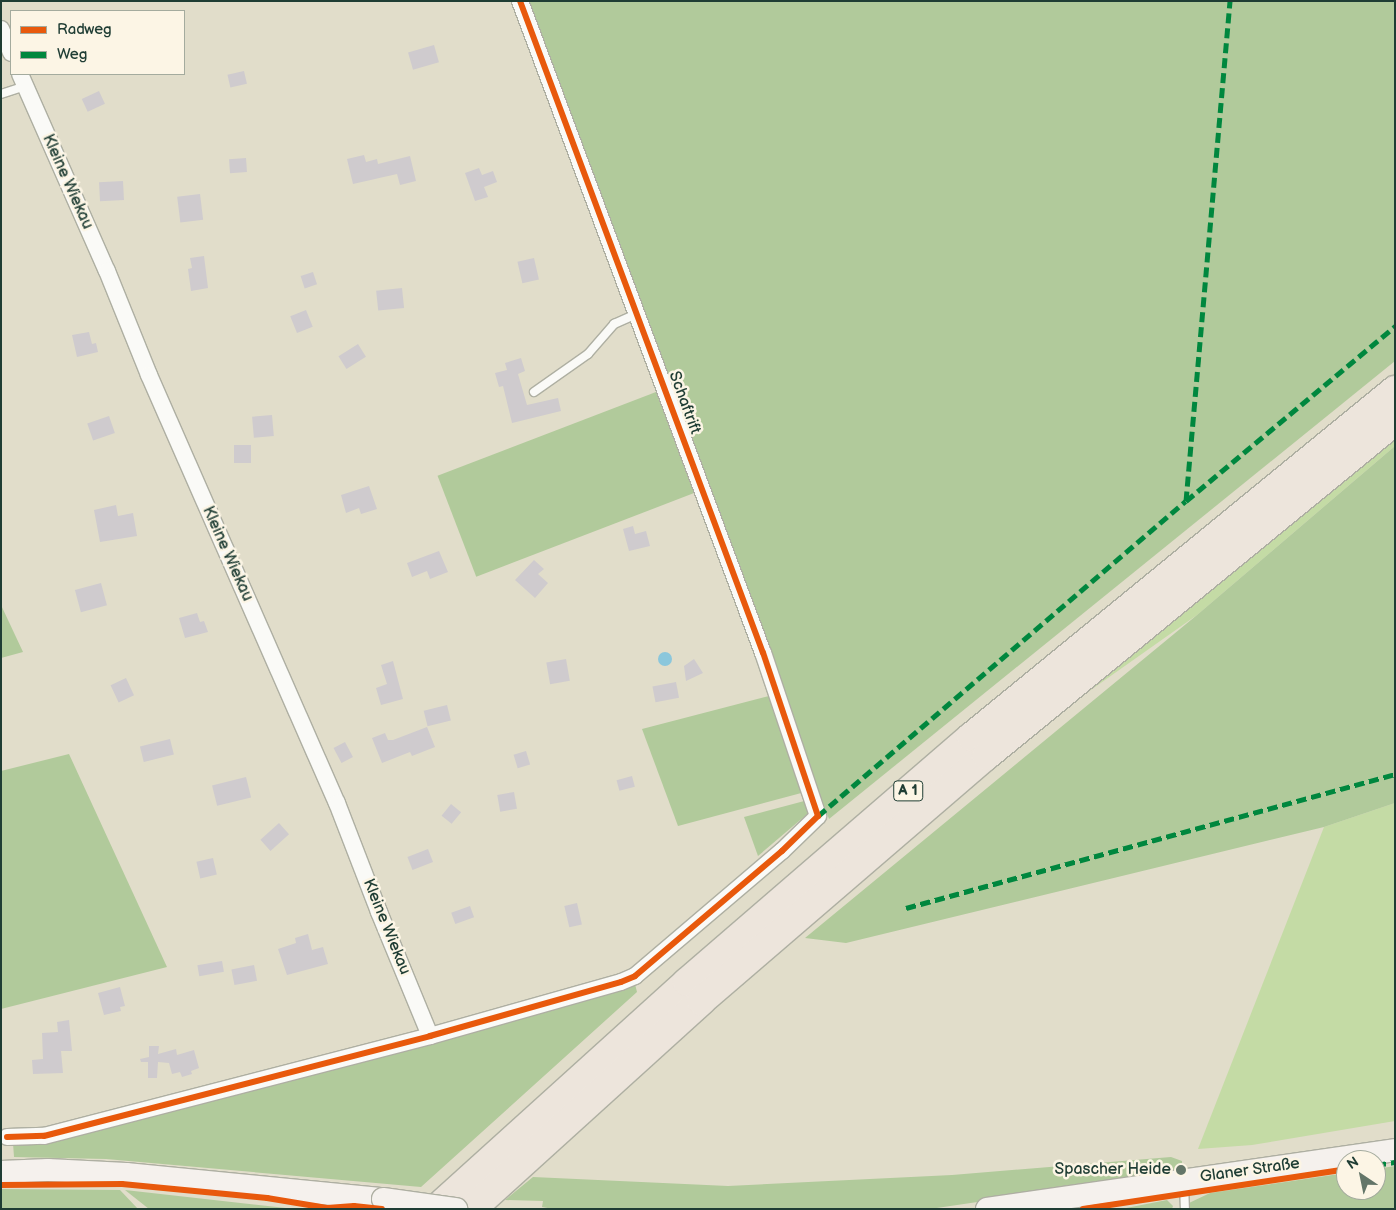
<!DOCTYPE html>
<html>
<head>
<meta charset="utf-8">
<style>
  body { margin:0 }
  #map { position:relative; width:1396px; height:1210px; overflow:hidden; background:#e1ddca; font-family:"Balsamiq Sans",sans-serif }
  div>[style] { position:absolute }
  .green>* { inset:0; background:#c4dba5 }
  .forest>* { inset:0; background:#b1ca9b; transform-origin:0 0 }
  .water>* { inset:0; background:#8bc7dc }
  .round { border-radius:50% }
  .building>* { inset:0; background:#cfcbce; transform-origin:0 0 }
  .roads { filter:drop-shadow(1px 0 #aeafa2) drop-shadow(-1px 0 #aeafa2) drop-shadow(0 1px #aeafa2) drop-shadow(0 -1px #aeafa2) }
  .lane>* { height:8px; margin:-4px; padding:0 4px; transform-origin:4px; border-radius:4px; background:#fafaf7 }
  .street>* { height:16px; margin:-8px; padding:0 8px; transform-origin:8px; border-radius:8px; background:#fafaf7 }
  .secondary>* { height:22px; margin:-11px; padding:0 11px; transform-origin:11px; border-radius:11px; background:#f5f1ed }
  .highway>* { height:28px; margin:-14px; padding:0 14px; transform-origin:14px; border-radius:14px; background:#ede5dc }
  .bridges { filter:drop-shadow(1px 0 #aeafa2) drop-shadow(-1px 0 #aeafa2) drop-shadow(0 1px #aeafa2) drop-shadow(0 -1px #aeafa2) }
  .secondary-bridge>* { height:22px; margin:-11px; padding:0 11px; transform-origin:11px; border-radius:11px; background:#f5f1ed }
  .quiet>* { height:5px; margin-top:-2.5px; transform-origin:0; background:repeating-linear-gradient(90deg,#00873e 0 10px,transparent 0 15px) }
  .cycleway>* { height:6px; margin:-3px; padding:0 3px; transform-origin:3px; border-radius:3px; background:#e8590c }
  .dots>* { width:14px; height:14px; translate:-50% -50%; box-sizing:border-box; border:2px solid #fcf5e5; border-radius:50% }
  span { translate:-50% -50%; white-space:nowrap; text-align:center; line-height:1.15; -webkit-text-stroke:5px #fcf5e5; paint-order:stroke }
  .shield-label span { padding:1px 4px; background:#fcf5e5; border:1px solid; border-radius:4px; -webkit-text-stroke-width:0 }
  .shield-label { font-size:15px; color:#1f3d34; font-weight:700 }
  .street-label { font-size:16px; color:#1f3d34 }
  .poi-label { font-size:16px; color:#1f3d34 }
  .right { translate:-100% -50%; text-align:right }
  .frame { position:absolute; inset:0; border:2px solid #1f3d34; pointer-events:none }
  .legend { position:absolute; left:10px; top:10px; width:175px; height:65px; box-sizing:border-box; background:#fcf5e5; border:1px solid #a4ab9e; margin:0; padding:6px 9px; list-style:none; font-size:15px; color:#1f3d34 }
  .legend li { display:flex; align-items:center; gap:10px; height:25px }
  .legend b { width:25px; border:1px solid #a4ab9e }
  .north { position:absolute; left:1336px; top:1150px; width:50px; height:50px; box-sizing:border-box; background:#fcf5e5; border:1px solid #a4ab9e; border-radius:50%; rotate:326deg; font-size:14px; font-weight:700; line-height:20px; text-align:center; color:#1f3d34 }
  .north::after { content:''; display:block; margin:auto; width:18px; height:22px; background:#637568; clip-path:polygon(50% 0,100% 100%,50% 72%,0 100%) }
</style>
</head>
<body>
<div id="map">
  <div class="green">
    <div style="clip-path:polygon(1395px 439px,1395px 446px,1197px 615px,1071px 704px)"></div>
    <div style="clip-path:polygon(1395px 803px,1395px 1121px,1252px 1145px,1198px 1149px,1324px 827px)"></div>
  </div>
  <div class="forest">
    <div style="clip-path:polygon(526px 1px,1395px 1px,1395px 361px,829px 819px)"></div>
    <div style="left:656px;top:392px;width:108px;height:234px;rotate:69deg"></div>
    <div style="clip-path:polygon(1395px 446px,1395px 803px,1324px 827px,846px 943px,805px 938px,1197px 615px)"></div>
    <div style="clip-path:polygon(1px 605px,23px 652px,1px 658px)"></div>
    <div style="clip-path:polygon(769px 696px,805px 792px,678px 826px,642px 729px)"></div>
    <div style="clip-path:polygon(69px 754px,167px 967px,1px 1009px,1px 771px)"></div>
    <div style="clip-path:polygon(808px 800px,812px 810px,758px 856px,744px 817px)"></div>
    <div style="clip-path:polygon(635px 984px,637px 992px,421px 1187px,106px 1159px,14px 1157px,13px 1143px)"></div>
    <div style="clip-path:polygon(1171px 1157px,1182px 1161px,1182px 1167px,1175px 1173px,930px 1209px,553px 1209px,542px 1207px,543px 1201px,505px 1200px,533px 1177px,728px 1186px,952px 1175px)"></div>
    <div style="clip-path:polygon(1395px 1166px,1395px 1209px,1189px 1209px,1189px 1203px,1210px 1193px,1346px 1173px,1346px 1190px,1376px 1190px,1376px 1169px)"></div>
    <div style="clip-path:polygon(1px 1189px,120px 1190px,138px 1209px,1px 1209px)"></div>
    <div style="clip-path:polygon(125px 1190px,295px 1209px,149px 1209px)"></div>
    <div style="clip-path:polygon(1167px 1200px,1173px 1206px,1172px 1209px,1121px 1209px)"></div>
  </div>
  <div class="water">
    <div class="round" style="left:658px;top:652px;width:14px;height:14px"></div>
  </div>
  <div class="building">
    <div style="left:434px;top:45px;width:18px;height:27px;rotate:74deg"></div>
    <div style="left:244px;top:71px;width:13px;height:17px;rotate:77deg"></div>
    <div style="left:99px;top:91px;width:14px;height:19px;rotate:65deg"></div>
    <div style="clip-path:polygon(364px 155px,366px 162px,377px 159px,378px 164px,410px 156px,416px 181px,400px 185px,397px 174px,353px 184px,347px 159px)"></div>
    <div style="left:246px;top:158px;width:14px;height:17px;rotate:86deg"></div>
    <div style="clip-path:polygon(479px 168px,482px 175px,493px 171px,497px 182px,484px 187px,488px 197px,475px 201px,465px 173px)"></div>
    <div style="left:123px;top:181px;width:19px;height:24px;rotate:87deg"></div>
    <div style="left:200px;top:194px;width:26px;height:23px;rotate:83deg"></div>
    <div style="clip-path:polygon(204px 256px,208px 288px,191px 291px,188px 269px,192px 268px,190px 258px)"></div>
    <div style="left:534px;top:258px;width:22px;height:17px;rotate:77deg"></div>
    <div style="left:313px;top:272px;width:13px;height:13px;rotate:72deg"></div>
    <div style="left:402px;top:288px;width:20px;height:26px;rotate:84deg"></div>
    <div style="left:306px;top:310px;width:18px;height:17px;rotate:68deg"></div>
    <div style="clip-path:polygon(89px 332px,92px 344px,96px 343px,98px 352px,77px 357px,72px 335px)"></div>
    <div style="left:358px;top:344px;width:15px;height:23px;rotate:58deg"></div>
    <div style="clip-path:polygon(521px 358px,525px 371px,518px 374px,527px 405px,558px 398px,561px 411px,512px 423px,503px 386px,499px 387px,495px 373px,507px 370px,505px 363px)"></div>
    <div style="left:272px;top:415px;width:21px;height:20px;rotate:85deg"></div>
    <div style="left:109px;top:416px;width:18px;height:23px;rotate:71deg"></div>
    <div style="left:234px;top:445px;width:17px;height:18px"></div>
    <div style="clip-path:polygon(369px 486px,377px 509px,361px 514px,359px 508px,346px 513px,341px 495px)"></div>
    <div style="clip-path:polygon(116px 505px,118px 516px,133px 513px,137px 536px,100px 542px,94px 510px)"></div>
    <div style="clip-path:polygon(633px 526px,635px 534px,646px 531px,650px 546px,629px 551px,623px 529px)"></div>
    <div style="clip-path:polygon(439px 551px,448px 572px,430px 579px,427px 571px,412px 577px,407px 563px)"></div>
    <div style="clip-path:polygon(534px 560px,544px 569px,538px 574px,548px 583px,535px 598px,515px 580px)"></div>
    <div style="left:101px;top:583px;width:23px;height:27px;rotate:75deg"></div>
    <div style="clip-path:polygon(197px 613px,200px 622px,204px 621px,208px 632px,185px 638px,179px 618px)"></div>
    <div style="left:566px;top:659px;width:22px;height:20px;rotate:80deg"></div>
    <div style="clip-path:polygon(694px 659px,703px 673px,686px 681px,684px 666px)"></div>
    <div style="clip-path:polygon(393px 661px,403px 699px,381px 705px,376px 688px,387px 684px,381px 665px)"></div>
    <div style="left:126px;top:678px;width:19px;height:17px;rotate:65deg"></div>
    <div style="left:676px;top:682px;width:16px;height:24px;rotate:79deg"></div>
    <div style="left:447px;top:705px;width:16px;height:24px;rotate:76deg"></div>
    <div style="clip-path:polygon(427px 727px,435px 747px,412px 756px,410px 752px,382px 763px,372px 738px,385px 733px,388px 740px,393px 740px)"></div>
    <div style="left:170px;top:739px;width:16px;height:31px;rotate:76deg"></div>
    <div style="left:345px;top:742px;width:17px;height:13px;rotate:62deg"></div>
    <div style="left:526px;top:751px;width:14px;height:13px;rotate:73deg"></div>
    <div style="left:632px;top:776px;width:11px;height:16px;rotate:75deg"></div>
    <div style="left:246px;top:777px;width:21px;height:35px;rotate:76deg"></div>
    <div style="left:514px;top:792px;width:17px;height:17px;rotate:80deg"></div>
    <div style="left:451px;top:804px;width:13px;height:15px;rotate:39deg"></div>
    <div style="left:279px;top:823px;width:15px;height:25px;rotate:48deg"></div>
    <div style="left:428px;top:849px;width:14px;height:22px;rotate:69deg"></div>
    <div style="left:213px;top:858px;width:17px;height:17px;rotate:77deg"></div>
    <div style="left:577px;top:903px;width:22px;height:13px;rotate:77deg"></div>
    <div style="left:470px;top:906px;width:12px;height:20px;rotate:70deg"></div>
    <div style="clip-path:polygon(308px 934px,312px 950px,323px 947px,328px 964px,287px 975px,278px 949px,296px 943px,295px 938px)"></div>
    <div style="left:222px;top:961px;width:11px;height:25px;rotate:80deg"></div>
    <div style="left:254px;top:965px;width:16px;height:23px;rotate:79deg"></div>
    <div style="clip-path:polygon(120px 987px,125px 1006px,120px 1007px,121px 1011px,104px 1015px,98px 993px)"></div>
    <div style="clip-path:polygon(69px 1020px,72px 1051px,61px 1051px,63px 1073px,33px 1074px,32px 1060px,43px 1059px,42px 1033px,58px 1032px,57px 1022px)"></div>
    <div style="clip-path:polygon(149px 1046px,159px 1046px,158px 1054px,176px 1049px,177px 1055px,194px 1050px,199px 1068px,191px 1071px,192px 1074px,182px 1077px,180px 1072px,172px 1074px,169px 1063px,158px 1062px,157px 1078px,148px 1078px,148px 1062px,141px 1062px,140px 1059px,149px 1057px)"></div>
  </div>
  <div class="roads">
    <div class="lane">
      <div style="left:1px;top:94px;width:25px;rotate:-18deg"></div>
      <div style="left:534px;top:392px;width:66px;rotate:-35.1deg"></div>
      <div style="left:588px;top:354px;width:40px;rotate:-49deg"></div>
      <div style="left:614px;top:324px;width:24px;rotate:-24deg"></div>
      <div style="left:1184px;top:1183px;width:26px;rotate:88deg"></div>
    </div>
    <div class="street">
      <div style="left:1px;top:29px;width:26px;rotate:67deg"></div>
      <div style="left:20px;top:74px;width:215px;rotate:66.2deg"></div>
      <div style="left:107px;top:271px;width:112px;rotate:68deg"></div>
      <div style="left:149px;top:375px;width:467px;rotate:66.3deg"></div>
      <div style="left:337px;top:803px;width:117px;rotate:68.9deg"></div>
      <div style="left:379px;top:912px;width:134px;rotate:67.6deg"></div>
      <div style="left:7px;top:1137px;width:37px;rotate:-2deg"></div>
      <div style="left:44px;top:1136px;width:399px;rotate:-14.5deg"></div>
      <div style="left:430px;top:1036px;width:198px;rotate:-15.8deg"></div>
      <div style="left:621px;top:982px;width:15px;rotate:-23deg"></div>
      <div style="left:635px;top:976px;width:193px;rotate:-40.4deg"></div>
      <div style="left:782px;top:851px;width:50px;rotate:-44.2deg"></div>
      <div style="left:818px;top:816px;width:172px;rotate:-108.6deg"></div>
      <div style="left:763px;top:653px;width:696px;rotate:-110.44deg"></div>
    </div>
    <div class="secondary">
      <div style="left:1px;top:1172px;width:47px;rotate:-2.4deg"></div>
      <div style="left:48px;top:1170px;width:78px;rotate:2.9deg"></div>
      <div style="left:126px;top:1174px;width:258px;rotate:5.6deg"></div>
      <div style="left:987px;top:1209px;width:412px;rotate:-8.2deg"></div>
    </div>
    <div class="highway">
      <div style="left:436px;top:1209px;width:338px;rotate:-42.1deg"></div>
      <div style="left:687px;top:982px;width:375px;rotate:-40.8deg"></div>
      <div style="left:971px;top:737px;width:548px;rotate:-39.3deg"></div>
      <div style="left:472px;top:1209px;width:309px;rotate:-42.2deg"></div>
      <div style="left:701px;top:1001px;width:376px;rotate:-40.7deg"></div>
      <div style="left:986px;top:756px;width:529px;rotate:-39.32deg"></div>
    </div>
  </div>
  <div class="bridges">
    <div class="secondary-bridge">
      <div style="left:383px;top:1199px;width:74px;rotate:7.8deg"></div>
    </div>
  </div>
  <div class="quiet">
    <div style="left:1186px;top:501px;width:502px;rotate:-84.97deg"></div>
    <div style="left:818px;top:816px;width:484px;rotate:-40.6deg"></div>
    <div style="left:1186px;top:501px;width:273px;rotate:-39.9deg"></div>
    <div style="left:906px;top:908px;width:507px;rotate:-15.32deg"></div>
    <div style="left:1376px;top:1165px;width:19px;rotate:-9deg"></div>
  </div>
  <div class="cycleway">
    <div style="left:7px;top:1137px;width:37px;rotate:-2deg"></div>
    <div style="left:44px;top:1136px;width:399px;rotate:-14.5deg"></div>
    <div style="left:430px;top:1036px;width:198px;rotate:-15.8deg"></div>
    <div style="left:621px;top:982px;width:15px;rotate:-23deg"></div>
    <div style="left:635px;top:976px;width:193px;rotate:-40.4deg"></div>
    <div style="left:782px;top:851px;width:50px;rotate:-44.2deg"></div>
    <div style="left:818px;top:816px;width:172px;rotate:-108.6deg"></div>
    <div style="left:763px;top:653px;width:696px;rotate:-110.44deg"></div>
    <div style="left:1px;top:1185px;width:121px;rotate:-0.5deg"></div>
    <div style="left:122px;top:1184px;width:146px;rotate:5.5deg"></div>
    <div style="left:267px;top:1198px;width:61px;rotate:9.5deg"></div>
    <div style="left:327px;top:1208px;width:27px;rotate:-4deg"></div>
    <div style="left:354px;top:1206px;width:28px;rotate:6deg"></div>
    <div style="left:1083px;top:1209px;width:266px;rotate:-8.6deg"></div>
  </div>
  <div class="dots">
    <div style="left:1181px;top:1170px;background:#637568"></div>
  </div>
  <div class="shield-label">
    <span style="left:908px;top:791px">A 1</span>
  </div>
  <div class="street-label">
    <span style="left:67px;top:182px;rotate:66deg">Kleine Wiekau</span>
    <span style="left:684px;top:403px;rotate:70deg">Schaftrift</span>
    <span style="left:227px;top:554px;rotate:66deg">Kleine Wiekau</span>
    <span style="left:386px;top:927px;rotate:68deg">Kleine Wiekau</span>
    <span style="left:1250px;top:1171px;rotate:-8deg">Glaner Straße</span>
  </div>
  <div class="poi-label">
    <span class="right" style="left:1171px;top:1170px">Spascher Heide</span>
  </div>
  <div class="frame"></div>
  <ul class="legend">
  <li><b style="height:6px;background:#e8590c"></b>Radweg</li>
  <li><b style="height:6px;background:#00873e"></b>Weg</li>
  </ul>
  <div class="north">N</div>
</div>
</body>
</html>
